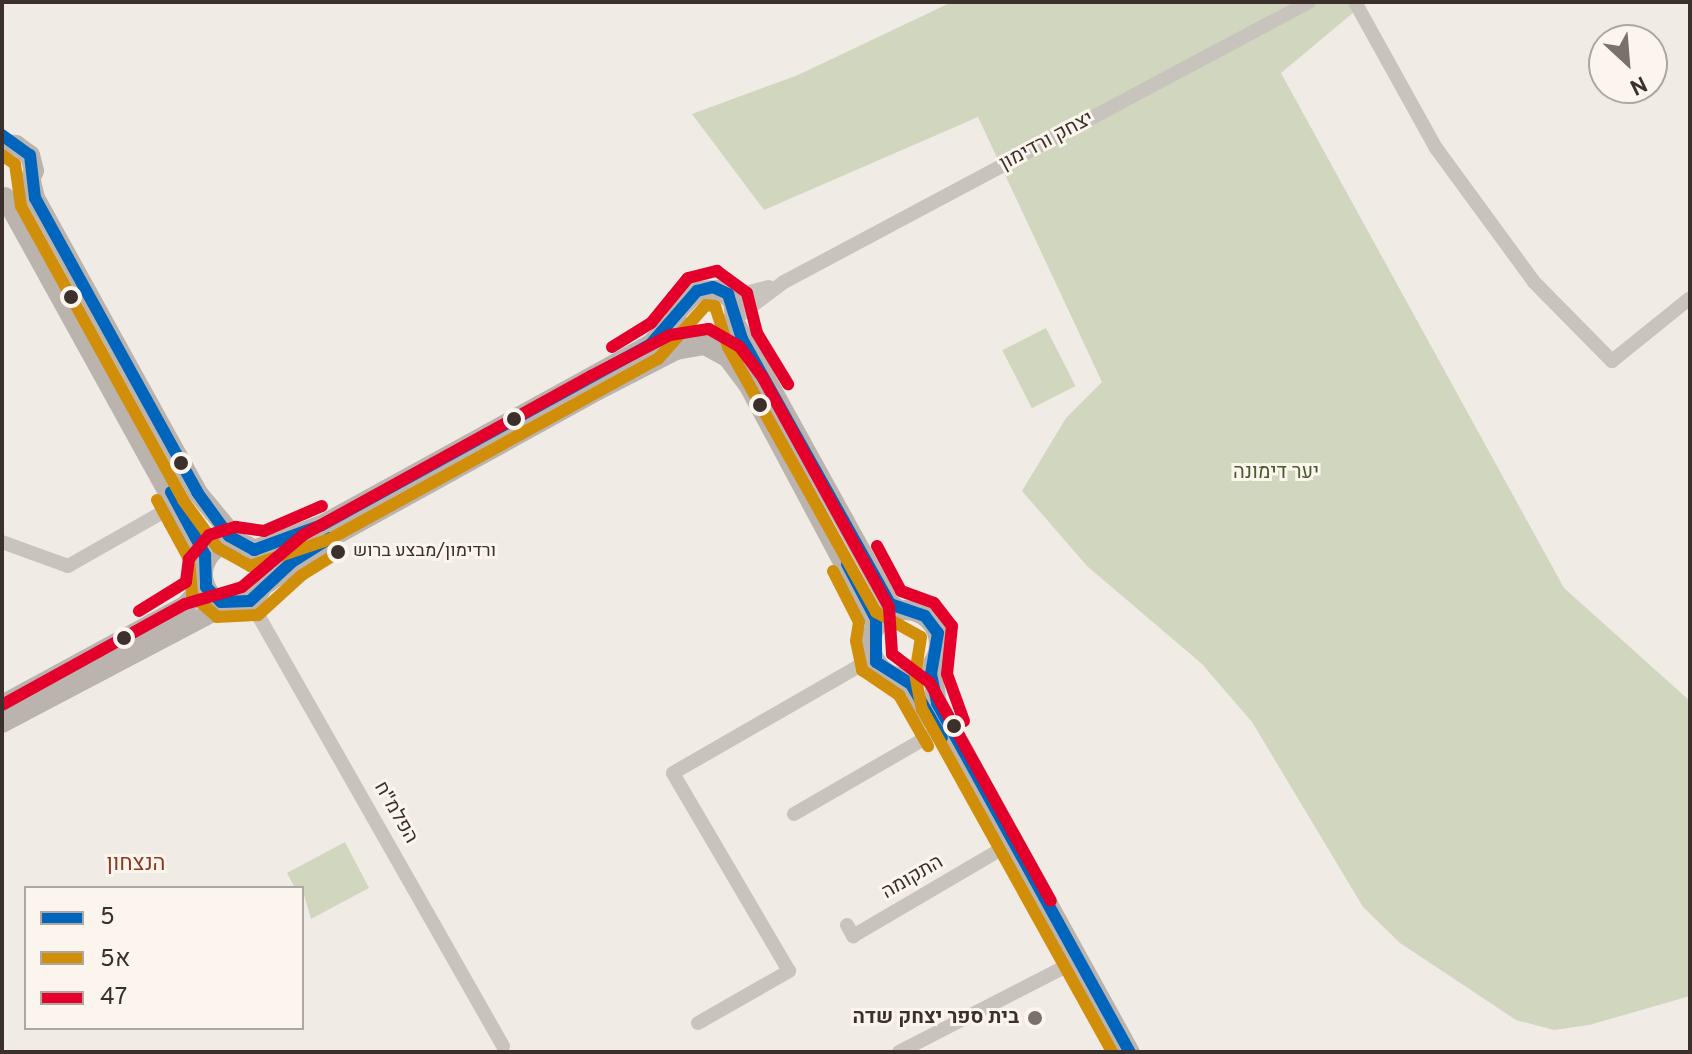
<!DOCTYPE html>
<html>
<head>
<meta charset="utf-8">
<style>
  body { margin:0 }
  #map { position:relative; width:1692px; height:1054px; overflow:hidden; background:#f0ebe5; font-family:Overpass,Heebo,sans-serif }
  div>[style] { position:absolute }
  .green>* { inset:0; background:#d1d6bf; transform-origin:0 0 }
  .street>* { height:14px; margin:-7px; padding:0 7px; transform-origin:7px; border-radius:7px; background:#c9c3be }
  .secondary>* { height:20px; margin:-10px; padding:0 10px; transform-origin:10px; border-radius:10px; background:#bab3ae }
  .secondary>.ring { margin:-10px; padding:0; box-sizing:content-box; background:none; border:20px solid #bab3ae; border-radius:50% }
  .bus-1>* { height:12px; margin:-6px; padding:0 6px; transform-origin:6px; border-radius:6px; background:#0065bd }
  .bus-2>* { height:12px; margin:-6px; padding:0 6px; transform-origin:6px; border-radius:6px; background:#d18e09 }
  .bus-3>* { height:12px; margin:-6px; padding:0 6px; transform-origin:6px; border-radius:6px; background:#e4002b }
  .dots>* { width:22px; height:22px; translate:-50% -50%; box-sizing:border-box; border:4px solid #fbf5ee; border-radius:50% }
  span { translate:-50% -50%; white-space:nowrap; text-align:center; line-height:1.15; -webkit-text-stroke:6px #fbf5ee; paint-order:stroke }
  .bus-label { font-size:18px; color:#3b302b }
  .left { translate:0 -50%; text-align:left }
  .street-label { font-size:20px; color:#3b302b }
  .park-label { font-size:20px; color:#4a5a2e }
  .poi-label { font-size:20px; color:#3b302b; font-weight:700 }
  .right { translate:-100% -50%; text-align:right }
  .neighbourhood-label { font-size:22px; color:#8c3b22 }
  .frame { position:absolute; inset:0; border:4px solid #3b302b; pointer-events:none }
  .legend { position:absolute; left:24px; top:886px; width:280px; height:144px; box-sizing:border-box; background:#fbf5ee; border:2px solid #aea6a0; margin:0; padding:10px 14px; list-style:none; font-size:24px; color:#3b302b }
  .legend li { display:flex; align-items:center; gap:16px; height:40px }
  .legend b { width:40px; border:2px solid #aea6a0 }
  .north { position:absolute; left:1588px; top:24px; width:80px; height:80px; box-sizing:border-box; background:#fbf5ee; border:2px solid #aea6a0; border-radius:50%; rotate:154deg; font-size:22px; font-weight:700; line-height:32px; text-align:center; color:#3b302b }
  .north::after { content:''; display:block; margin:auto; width:28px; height:36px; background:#7a716c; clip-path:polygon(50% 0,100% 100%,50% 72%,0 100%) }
</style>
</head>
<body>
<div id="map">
  <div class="green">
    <div style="clip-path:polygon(952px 2px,1366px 2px,1281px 73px,1564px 588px,1690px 701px,1690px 996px,1589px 1025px,1554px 1030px,1516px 1020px,1400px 943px,1363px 907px,1252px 722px,1202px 664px,1087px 566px,1022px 491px,1066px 418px,1102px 382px,978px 117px,764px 210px,692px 114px,798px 75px)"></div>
    <div style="left:1046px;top:328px;width:65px;height:49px;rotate:63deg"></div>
    <div style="clip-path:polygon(345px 842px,369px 888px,311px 919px,302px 888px,295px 888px,287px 873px)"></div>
  </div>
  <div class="street">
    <div style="left:1355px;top:2px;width:167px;rotate:61deg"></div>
    <div style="left:1436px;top:148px;width:166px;rotate:53.8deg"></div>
    <div style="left:1534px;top:282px;width:111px;rotate:45.4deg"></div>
    <div style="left:1612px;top:361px;width:100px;rotate:-38.9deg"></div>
    <div style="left:730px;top:297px;width:40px;rotate:-14.4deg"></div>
    <div style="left:735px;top:319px;width:61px;rotate:-37.1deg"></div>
    <div style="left:784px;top:282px;width:595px;rotate:-28.07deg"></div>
    <div style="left:2px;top:542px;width:70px;rotate:20deg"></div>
    <div style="left:68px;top:566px;width:125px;rotate:-29.6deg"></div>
    <div style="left:250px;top:601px;width:512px;rotate:60.38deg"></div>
    <div style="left:794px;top:814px;width:166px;rotate:-30deg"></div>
    <div style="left:847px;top:925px;width:13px;rotate:61deg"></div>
    <div style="left:853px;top:936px;width:174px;rotate:-30.4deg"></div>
    <div style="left:698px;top:1023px;width:105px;rotate:-29.7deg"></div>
    <div style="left:789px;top:971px;width:229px;rotate:-120.4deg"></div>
    <div style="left:673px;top:773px;width:233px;rotate:-29.9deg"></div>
    <div style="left:899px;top:1052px;width:190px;rotate:-27.2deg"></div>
  </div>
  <div class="secondary">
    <div style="left:2px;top:144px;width:14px;rotate:4deg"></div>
    <div style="left:16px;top:145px;width:17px;rotate:36deg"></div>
    <div style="left:30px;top:155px;width:16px;rotate:76deg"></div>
    <div style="left:34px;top:171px;width:21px;rotate:118deg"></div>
    <div style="left:31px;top:181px;width:17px;rotate:77deg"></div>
    <div style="left:35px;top:198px;width:336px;rotate:61.1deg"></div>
    <div style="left:197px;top:492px;width:66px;rotate:50.5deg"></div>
    <div style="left:5px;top:197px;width:416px;rotate:61.1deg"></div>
    <div style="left:734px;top:321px;width:323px;rotate:61.1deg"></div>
    <div style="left:890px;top:604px;width:13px;rotate:32deg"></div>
    <div style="left:705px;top:345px;width:26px;rotate:29deg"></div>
    <div style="left:728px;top:358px;width:35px;rotate:53deg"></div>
    <div style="left:749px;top:386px;width:272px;rotate:61.9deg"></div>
    <div class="ring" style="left:203px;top:543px;width:42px;height:42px"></div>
    <div style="left:254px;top:550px;width:72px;rotate:-20.2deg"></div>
    <div style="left:322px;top:525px;width:374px;rotate:-28.8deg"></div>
    <div style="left:650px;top:345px;width:34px;rotate:-45deg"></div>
    <div style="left:263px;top:586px;width:85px;rotate:-35.4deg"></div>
    <div style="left:332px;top:537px;width:304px;rotate:-28.9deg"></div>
    <div style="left:598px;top:390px;width:88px;rotate:-27.1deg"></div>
    <div style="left:676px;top:350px;width:29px;rotate:-10deg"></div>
    <div style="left:705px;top:345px;width:18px;rotate:-29deg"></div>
    <div style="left:721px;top:336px;width:24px;rotate:-54deg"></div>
    <div style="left:735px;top:317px;width:16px;rotate:-97deg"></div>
    <div style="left:733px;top:301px;width:16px;rotate:-137deg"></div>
    <div style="left:721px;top:290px;width:24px;rotate:178deg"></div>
    <div style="left:697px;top:291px;width:30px;rotate:134deg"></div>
    <div style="left:676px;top:313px;width:22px;rotate:85deg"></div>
    <div style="left:678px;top:335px;width:22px;rotate:30deg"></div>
    <div class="ring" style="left:871px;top:610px;width:48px;height:48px"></div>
    <div style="left:932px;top:665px;width:38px;rotate:83deg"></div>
    <div style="left:937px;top:703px;width:399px;rotate:61.1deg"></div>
    <div style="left:903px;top:678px;width:55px;rotate:55.4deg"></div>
    <div style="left:2px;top:705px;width:209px;rotate:-28.5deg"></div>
    <div style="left:186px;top:605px;width:28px;rotate:-48deg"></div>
    <div style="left:2px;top:723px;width:255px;rotate:-27.8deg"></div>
  </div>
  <div class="bus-1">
    <div style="left:2px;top:135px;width:34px;rotate:36deg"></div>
    <div style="left:30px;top:155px;width:43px;rotate:83.4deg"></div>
    <div style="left:35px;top:198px;width:336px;rotate:61.1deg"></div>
    <div style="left:197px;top:492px;width:54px;rotate:54deg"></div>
    <div style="left:229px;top:536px;width:29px;rotate:29deg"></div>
    <div style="left:254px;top:550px;width:72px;rotate:-20.2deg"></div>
    <div style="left:322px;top:525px;width:374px;rotate:-28.8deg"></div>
    <div style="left:650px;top:345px;width:72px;rotate:-49deg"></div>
    <div style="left:697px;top:291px;width:16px;rotate:-14deg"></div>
    <div style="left:713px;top:287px;width:17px;rotate:25deg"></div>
    <div style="left:728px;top:294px;width:47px;rotate:72.7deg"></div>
    <div style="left:742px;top:339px;width:304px;rotate:60.8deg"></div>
    <div style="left:890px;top:604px;width:37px;rotate:19deg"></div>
    <div style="left:925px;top:616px;width:21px;rotate:53deg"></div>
    <div style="left:938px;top:633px;width:42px;rotate:99.7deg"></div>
    <div style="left:931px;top:674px;width:30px;rotate:78deg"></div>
    <div style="left:937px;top:703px;width:399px;rotate:61.1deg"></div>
    <div style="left:171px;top:492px;width:72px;rotate:61.6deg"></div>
    <div style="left:205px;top:555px;width:32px;rotate:88deg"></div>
    <div style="left:206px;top:587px;width:21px;rotate:45deg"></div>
    <div style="left:221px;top:602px;width:29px;rotate:-2deg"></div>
    <div style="left:250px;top:601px;width:57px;rotate:-42.9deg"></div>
    <div style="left:292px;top:562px;width:45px;rotate:-32.3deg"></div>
    <div style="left:847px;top:564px;width:62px;rotate:62.2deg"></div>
    <div style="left:876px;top:619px;width:43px;rotate:90deg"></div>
    <div style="left:876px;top:662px;width:41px;rotate:32.2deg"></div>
    <div style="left:911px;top:684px;width:62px;rotate:60.1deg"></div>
  </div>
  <div class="bus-2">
    <div style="left:2px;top:155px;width:16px;rotate:35deg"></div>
    <div style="left:15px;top:164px;width:42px;rotate:81.9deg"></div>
    <div style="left:21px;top:206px;width:336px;rotate:61.1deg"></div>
    <div style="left:183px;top:500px;width:59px;rotate:53.9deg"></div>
    <div style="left:218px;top:548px;width:37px;rotate:29deg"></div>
    <div style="left:250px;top:566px;width:84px;rotate:-18.6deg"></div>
    <div style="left:330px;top:539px;width:374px;rotate:-28.8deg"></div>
    <div style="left:658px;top:359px;width:72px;rotate:-48.4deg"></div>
    <div style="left:706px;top:305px;width:9px;rotate:6deg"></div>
    <div style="left:715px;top:306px;width:43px;rotate:72.4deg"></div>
    <div style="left:728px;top:347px;width:304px;rotate:60.8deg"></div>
    <div style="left:876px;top:612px;width:51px;rotate:29.1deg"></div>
    <div style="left:921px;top:637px;width:37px;rotate:99deg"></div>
    <div style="left:915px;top:674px;width:36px;rotate:79deg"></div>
    <div style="left:922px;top:709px;width:392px;rotate:61deg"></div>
    <div style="left:157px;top:500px;width:67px;rotate:61.5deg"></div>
    <div style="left:189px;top:559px;width:36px;rotate:85deg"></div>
    <div style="left:192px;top:595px;width:33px;rotate:41deg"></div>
    <div style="left:217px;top:617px;width:41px;rotate:-2.8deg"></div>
    <div style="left:258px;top:615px;width:59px;rotate:-42.3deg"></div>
    <div style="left:302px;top:575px;width:44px;rotate:-31.9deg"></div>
    <div style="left:833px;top:571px;width:57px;rotate:63deg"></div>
    <div style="left:859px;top:622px;width:19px;rotate:99deg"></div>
    <div style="left:856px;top:641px;width:30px;rotate:78deg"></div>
    <div style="left:862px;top:670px;width:45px;rotate:34deg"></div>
    <div style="left:899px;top:695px;width:59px;rotate:60.4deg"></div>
  </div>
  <div class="bus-3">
    <div style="left:612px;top:347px;width:46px;rotate:-31.6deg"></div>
    <div style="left:651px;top:323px;width:58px;rotate:-50.6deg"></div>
    <div style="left:688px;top:278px;width:30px;rotate:-14deg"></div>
    <div style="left:717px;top:271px;width:37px;rotate:36deg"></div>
    <div style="left:747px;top:293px;width:41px;rotate:76deg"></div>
    <div style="left:757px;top:333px;width:60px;rotate:58.7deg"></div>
    <div style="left:877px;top:546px;width:51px;rotate:61.9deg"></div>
    <div style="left:901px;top:591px;width:35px;rotate:20deg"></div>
    <div style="left:934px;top:603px;width:29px;rotate:52deg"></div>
    <div style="left:952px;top:626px;width:48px;rotate:95.9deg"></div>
    <div style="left:947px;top:674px;width:50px;rotate:70.1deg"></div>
    <div style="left:139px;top:611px;width:55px;rotate:-31.7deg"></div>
    <div style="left:186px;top:582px;width:23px;rotate:-83deg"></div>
    <div style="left:189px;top:559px;width:31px;rotate:-50deg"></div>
    <div style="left:209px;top:535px;width:28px;rotate:-17deg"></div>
    <div style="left:236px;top:527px;width:28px;rotate:8deg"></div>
    <div style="left:264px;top:531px;width:63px;rotate:-23.3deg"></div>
    <div style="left:2px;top:705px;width:209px;rotate:-28.9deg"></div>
    <div style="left:185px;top:604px;width:59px;rotate:-16.6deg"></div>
    <div style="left:242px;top:587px;width:80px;rotate:-40.4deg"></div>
    <div style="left:303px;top:535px;width:329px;rotate:-28.9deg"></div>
    <div style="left:591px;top:376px;width:89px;rotate:-27.4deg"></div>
    <div style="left:670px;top:335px;width:39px;rotate:-9deg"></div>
    <div style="left:709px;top:329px;width:34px;rotate:30deg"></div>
    <div style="left:739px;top:346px;width:40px;rotate:53deg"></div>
    <div style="left:763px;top:378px;width:261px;rotate:61.2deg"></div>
    <div style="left:889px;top:607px;width:47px;rotate:86.3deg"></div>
    <div style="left:892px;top:654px;width:48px;rotate:37.3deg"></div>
    <div style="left:930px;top:683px;width:249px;rotate:61deg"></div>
  </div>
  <div class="dots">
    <div style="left:71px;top:297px;background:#3b302b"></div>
    <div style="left:760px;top:405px;background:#3b302b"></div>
    <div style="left:514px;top:419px;background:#3b302b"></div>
    <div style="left:181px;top:463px;background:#3b302b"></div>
    <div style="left:338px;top:552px;background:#3b302b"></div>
    <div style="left:124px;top:638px;background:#3b302b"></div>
    <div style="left:954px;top:726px;background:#3b302b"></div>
    <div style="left:1035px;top:1018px;background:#7a716c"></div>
  </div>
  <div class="bus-label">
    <span class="left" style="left:353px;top:552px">ורדימון/מבצע ברוש</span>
  </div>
  <div class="street-label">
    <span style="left:1047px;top:142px;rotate:-28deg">יצחק ורדימון</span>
    <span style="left:395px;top:813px;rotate:60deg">הפלמ"ח</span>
    <span style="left:913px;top:878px;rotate:-30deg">התקומה</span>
  </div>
  <div class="park-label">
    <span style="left:1276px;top:473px">יער דימונה</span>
  </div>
  <div class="poi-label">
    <span class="right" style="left:1019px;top:1018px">בית ספר יצחק שדה</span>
  </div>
  <div class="neighbourhood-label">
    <span style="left:136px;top:865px">הנצחון</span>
  </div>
  <div class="frame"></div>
  <ul class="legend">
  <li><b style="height:10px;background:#0065bd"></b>5</li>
  <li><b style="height:10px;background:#d18e09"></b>5א</li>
  <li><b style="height:10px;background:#e4002b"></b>47</li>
  </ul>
  <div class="north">N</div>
</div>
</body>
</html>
